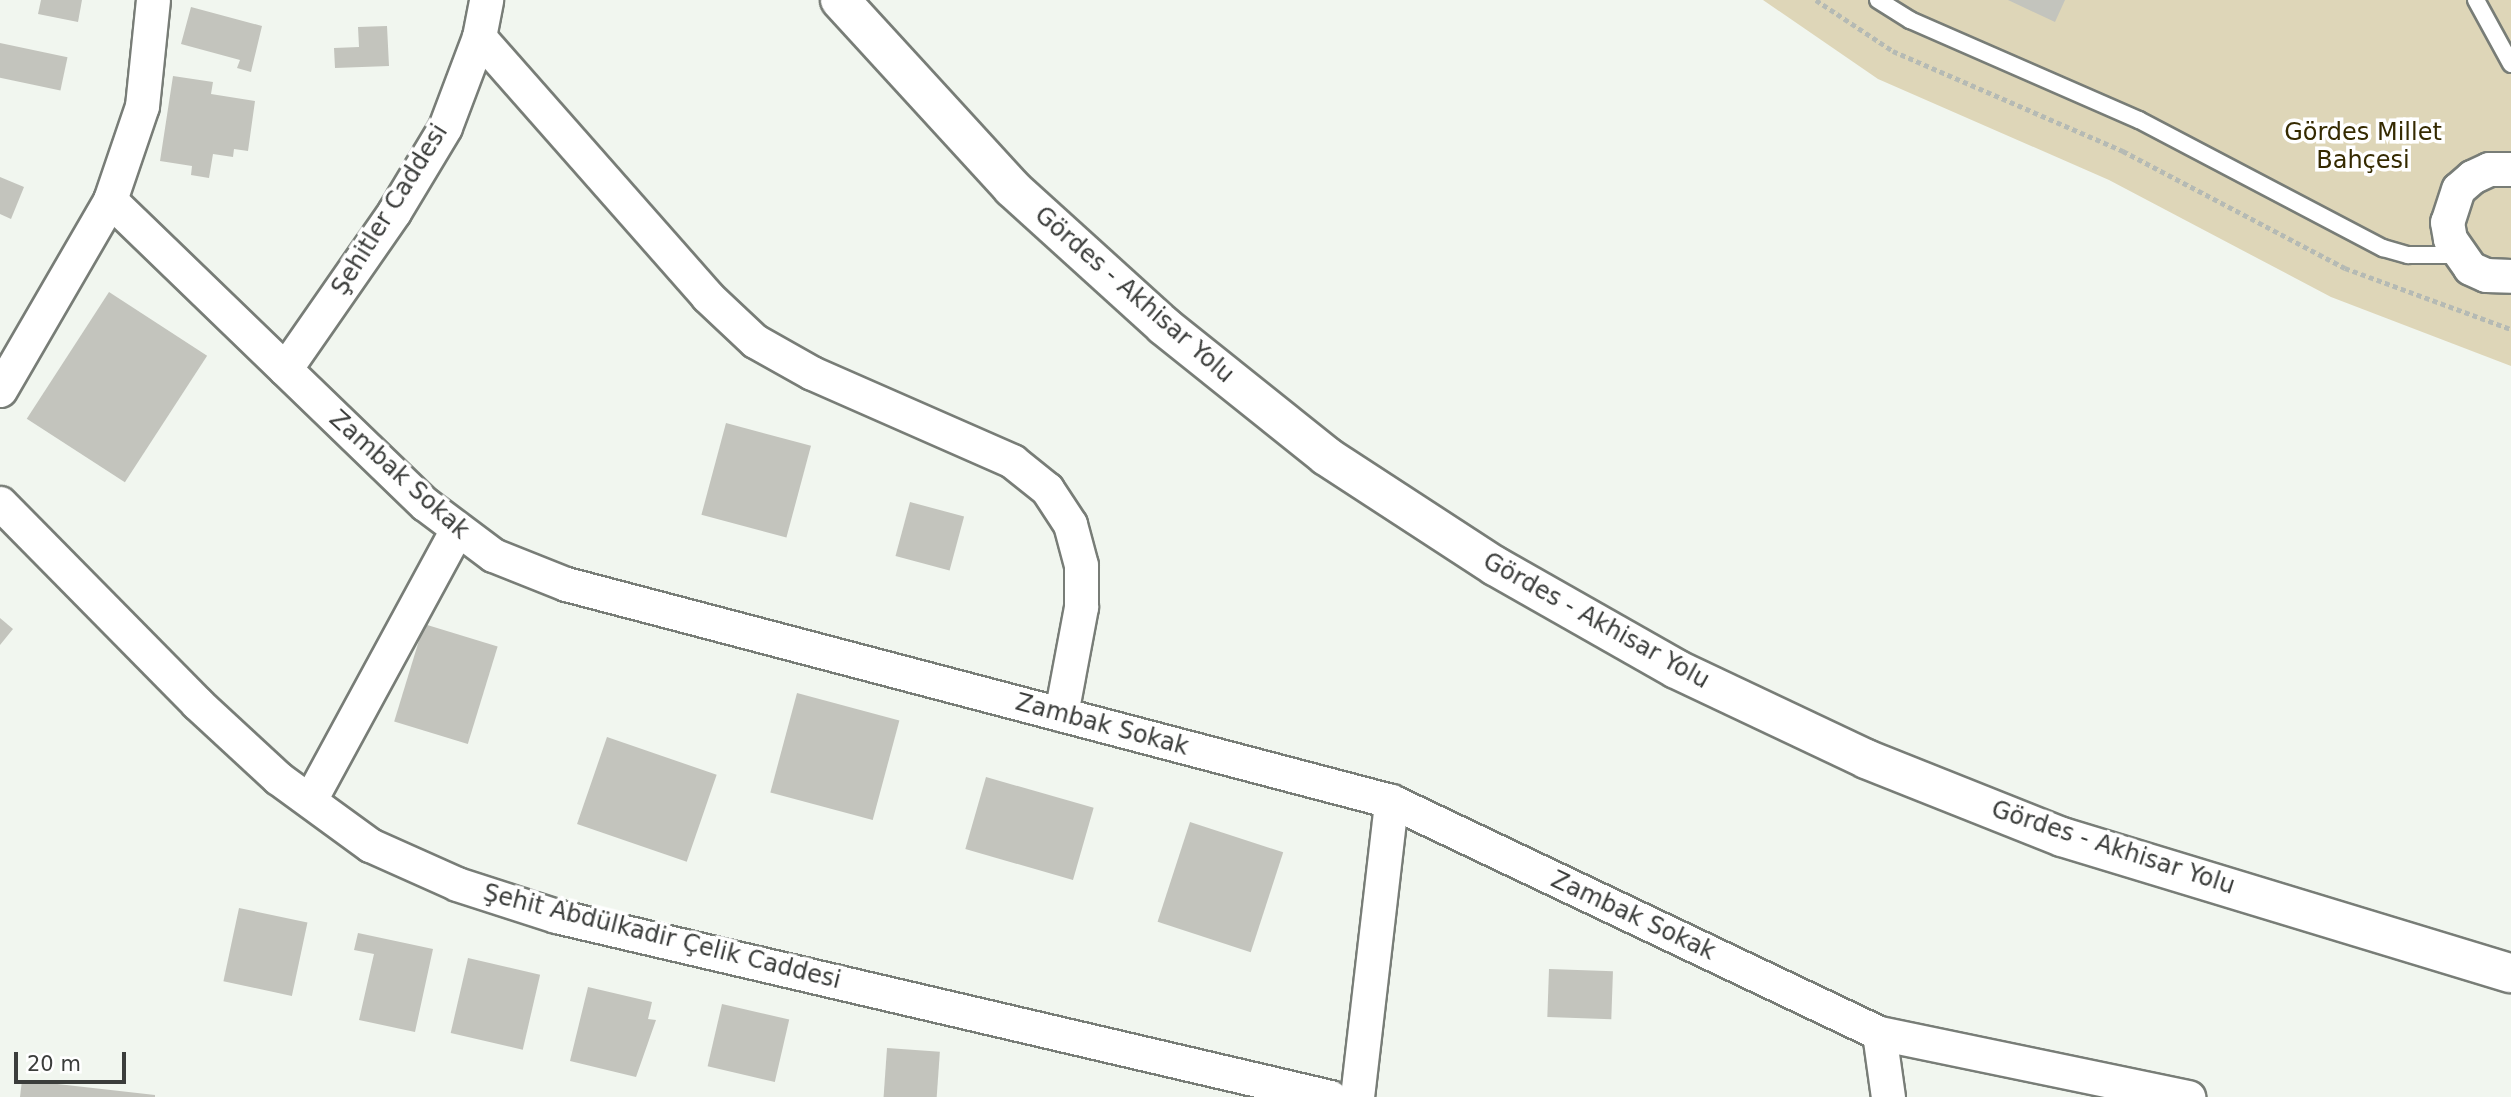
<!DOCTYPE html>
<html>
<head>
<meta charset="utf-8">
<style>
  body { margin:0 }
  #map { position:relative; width:2511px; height:1097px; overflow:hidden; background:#f1f6ef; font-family:"DejaVu Sans",sans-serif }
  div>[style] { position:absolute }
  .green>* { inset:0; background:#ded6b8 }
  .building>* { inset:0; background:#c3c4bd; transform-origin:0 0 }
  .path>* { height:4.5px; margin-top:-2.25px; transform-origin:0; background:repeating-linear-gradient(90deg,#b5bab4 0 5px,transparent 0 8.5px) }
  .roads { filter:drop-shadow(2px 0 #787d77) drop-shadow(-2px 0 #787d77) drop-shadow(0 2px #787d77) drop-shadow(0 -2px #787d77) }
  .lane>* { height:16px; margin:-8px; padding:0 8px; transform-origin:8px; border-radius:8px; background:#fff }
  .street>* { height:33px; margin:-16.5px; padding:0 16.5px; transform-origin:16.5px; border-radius:16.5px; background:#fff }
  .secondary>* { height:38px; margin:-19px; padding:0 19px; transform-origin:19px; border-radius:19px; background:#fff }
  span { translate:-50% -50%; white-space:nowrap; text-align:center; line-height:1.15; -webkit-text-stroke:7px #fff; paint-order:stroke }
  .park-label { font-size:24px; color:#352a00 }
  .street-label { font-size:24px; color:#3b3d3b }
  .scale { position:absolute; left:14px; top:1052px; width:112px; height:32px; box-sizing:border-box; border:4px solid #3b3d3b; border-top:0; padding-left:9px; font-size:21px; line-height:24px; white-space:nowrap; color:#3b3d3b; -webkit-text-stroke:5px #fff; paint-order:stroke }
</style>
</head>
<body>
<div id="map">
  <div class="green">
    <div style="clip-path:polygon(1763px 0,2511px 0,2511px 366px,2331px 297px,2109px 180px,1878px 79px)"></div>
  </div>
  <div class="building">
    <div style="clip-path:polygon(41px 0,82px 0,78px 22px,38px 14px)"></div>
    <div style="clip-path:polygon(2008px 0,2065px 0,2055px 22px)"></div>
    <div style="clip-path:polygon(191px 7px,262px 26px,251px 72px,237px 68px,240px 60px,181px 44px)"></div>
    <div style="clip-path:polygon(387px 26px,389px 66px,335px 68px,334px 48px,359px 47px,358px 27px)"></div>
    <div style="left:0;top:43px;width:69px;height:34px;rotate:12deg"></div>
    <div style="clip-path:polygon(173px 76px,213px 82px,211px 94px,255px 101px,248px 151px,234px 149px,233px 157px,213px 154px,209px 178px,191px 175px,192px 166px,160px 161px)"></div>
    <div style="clip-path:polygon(0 177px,24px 187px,11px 219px,0 214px)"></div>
    <div style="left:109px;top:292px;width:117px;height:151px;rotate:33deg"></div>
    <div style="left:726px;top:423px;width:88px;height:95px;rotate:15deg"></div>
    <div style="left:910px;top:502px;width:56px;height:56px;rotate:15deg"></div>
    <div style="clip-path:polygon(0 618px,13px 629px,0 645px)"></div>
    <div style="left:424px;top:624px;width:77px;height:102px;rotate:17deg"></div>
    <div style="left:797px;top:693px;width:106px;height:103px;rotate:15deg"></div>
    <div style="left:607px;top:737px;width:116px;height:92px;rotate:19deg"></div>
    <div style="left:986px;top:777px;width:112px;height:75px;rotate:16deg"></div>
    <div style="left:1190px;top:822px;width:98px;height:105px;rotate:18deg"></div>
    <div style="left:239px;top:908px;width:70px;height:75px;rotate:12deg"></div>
    <div style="clip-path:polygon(358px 933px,433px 949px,415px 1032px,359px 1020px,374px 954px,354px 950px)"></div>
    <div style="left:468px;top:958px;width:74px;height:77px;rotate:13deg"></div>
    <div style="left:1549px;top:969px;width:64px;height:48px;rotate:2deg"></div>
    <div style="clip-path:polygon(588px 987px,652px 1002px,648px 1019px,656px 1020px,636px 1077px,570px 1061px)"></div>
    <div style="left:722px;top:1004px;width:69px;height:64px;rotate:13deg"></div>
    <div style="left:887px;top:1048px;width:53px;height:49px;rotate:4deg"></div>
    <div style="clip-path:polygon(22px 1080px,155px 1095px,155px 1097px,20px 1097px)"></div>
  </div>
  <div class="path">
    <div style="left:1816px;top:0;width:92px;rotate:33.5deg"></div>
    <div style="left:1893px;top:51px;width:251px;rotate:23.5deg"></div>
    <div style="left:2123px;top:151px;width:251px;rotate:27.8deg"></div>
    <div style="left:2345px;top:268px;width:177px;rotate:20.2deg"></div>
  </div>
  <div class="roads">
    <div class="lane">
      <div style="left:1878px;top:0;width:38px;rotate:32deg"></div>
      <div style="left:1910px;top:20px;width:250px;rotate:23.6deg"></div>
      <div style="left:2139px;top:120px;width:276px;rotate:27.7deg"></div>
      <div style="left:2383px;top:248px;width:26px;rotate:16deg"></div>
      <div style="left:2408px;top:255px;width:50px"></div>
      <div style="left:2476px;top:0;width:73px;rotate:61.3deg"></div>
    </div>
    <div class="street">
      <div style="left:479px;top:37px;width:345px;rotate:48.6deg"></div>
      <div style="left:707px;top:296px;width:66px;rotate:43.2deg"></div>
      <div style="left:755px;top:341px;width:65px;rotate:29.3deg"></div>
      <div style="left:812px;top:373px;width:219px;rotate:23.7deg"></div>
      <div style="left:1012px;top:461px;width:45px;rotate:38.7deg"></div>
      <div style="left:1047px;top:489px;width:42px;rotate:56.7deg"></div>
      <div style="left:1070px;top:524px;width:42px;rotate:75deg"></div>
      <div style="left:1081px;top:565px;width:42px;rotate:90deg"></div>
      <div style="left:1081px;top:607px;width:109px;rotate:100.6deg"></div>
      <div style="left:2511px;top:169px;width:22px;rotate:180deg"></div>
      <div style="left:2489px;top:169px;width:19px;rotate:155deg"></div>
      <div style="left:2472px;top:177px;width:18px;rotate:139deg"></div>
      <div style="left:2458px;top:189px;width:35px;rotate:108deg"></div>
      <div style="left:2447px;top:222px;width:17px;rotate:80deg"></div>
      <div style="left:2450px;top:239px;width:35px;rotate:55deg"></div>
      <div style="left:2470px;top:268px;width:17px;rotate:24deg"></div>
      <div style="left:2486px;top:275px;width:25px;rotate:2deg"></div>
      <div style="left:110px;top:200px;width:438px;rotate:44deg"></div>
      <div style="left:425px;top:504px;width:85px;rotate:36.9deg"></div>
      <div style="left:493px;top:555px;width:79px;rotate:21.7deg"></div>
      <div style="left:566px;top:584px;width:853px;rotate:14.74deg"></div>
      <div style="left:1391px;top:801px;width:540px;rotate:25.43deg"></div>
      <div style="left:1879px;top:1033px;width:316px;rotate:11.7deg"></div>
      <div style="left:285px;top:369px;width:191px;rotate:-55.2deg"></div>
      <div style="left:394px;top:212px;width:99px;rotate:-59deg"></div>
      <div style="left:445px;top:127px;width:96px;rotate:-69.3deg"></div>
      <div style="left:479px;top:37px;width:38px;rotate:-79deg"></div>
      <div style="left:0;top:390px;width:220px;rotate:-59.9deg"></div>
      <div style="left:110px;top:200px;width:99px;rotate:-71.2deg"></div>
      <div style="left:142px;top:106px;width:107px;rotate:-84.1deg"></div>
      <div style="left:0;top:503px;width:281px;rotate:45.4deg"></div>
      <div style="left:197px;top:703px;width:110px;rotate:42.8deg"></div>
      <div style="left:278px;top:778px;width:114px;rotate:36.1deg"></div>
      <div style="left:370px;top:845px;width:95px;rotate:24.1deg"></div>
      <div style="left:457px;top:884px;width:104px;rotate:17.9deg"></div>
      <div style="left:556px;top:916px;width:795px;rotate:13.16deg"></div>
      <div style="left:310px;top:800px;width:306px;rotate:-61.5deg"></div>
      <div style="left:1879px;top:1033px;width:65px;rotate:82deg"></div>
      <div style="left:1357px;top:1097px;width:298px;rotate:-83.4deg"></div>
    </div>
    <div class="secondary">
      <div style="left:840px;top:0;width:255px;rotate:47.5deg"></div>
      <div style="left:1012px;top:188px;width:205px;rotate:42.2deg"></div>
      <div style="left:1164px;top:326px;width:208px;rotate:38.7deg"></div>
      <div style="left:1326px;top:456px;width:202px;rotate:33.1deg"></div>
      <div style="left:1495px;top:566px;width:208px;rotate:29.6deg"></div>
      <div style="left:1676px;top:669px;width:210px;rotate:25.3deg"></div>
      <div style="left:1866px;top:759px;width:211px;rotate:21.7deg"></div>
      <div style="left:2062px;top:837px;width:469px;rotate:16.9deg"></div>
    </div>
  </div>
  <div class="park-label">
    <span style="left:2363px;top:147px">Gördes Millet<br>Bahçesi</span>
  </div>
  <div class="street-label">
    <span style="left:390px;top:210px;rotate:-58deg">Şehitler Caddesi</span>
    <span style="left:1134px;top:295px;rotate:41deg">Gördes - Akhisar Yolu</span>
    <span style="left:399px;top:475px;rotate:42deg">Zambak Sokak</span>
    <span style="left:1596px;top:621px;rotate:29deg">Gördes - Akhisar Yolu</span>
    <span style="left:1102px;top:725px;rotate:15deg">Zambak Sokak</span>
    <span style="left:2113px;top:848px;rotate:18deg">Gördes - Akhisar Yolu</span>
    <span style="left:1633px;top:916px;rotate:25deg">Zambak Sokak</span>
    <span style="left:662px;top:937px;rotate:14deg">Şehit Abdülkadir Çelik Caddesi</span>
  </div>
  <div class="scale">20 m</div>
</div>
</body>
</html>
